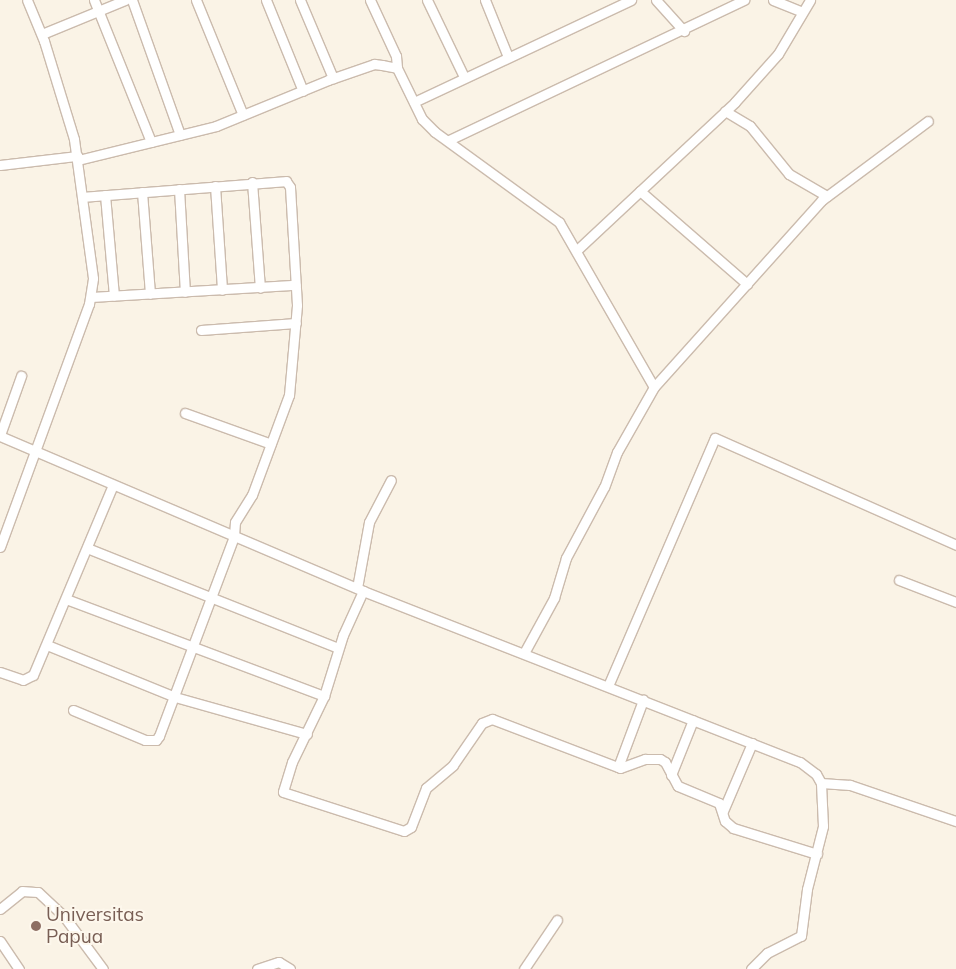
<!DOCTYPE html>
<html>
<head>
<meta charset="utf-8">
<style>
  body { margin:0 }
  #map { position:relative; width:956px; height:969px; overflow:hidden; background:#faf3e6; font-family:Mulish,sans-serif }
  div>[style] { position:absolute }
  .roads { filter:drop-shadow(1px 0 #cbbbad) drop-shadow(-1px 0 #cbbbad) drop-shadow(0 1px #cbbbad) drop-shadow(0 -1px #cbbbad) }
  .street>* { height:9px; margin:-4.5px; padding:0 4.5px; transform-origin:4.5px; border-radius:4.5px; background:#fff }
  .dots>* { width:14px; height:14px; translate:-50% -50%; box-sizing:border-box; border:2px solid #fdf7ec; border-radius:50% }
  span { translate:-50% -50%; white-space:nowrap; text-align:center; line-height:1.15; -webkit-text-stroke:4px #fdf7ec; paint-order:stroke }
  .education-label { font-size:19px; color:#785e54 }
  .left { translate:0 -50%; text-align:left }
</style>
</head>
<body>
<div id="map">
  <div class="roads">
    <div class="street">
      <div style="left:94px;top:0;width:153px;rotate:68.1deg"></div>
      <div style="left:132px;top:0;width:143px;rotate:70.4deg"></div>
      <div style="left:196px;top:0;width:124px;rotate:67.8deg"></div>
      <div style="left:266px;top:0;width:98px;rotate:67.9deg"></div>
      <div style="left:300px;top:0;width:85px;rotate:67.1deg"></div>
      <div style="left:370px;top:0;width:62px;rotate:65.1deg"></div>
      <div style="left:396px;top:56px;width:12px;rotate:85deg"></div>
      <div style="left:427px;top:0;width:85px;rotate:64.3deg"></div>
      <div style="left:485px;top:0;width:61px;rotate:68deg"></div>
      <div style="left:656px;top:0;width:42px;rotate:47.9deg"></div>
      <div style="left:773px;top:0;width:31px;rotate:22deg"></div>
      <div style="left:42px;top:34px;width:90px;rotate:-22.3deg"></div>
      <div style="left:414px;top:102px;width:240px;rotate:-25.2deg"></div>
      <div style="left:725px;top:111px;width:29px;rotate:31deg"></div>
      <div style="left:750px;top:126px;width:62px;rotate:50.9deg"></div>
      <div style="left:789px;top:174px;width:44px;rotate:30.1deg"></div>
      <div style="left:449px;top:140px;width:327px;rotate:-25.4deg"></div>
      <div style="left:78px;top:160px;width:142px;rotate:-13.8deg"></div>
      <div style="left:216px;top:126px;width:121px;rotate:-22.3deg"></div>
      <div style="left:328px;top:80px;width:49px;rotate:-19.2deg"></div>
      <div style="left:374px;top:64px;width:8px;rotate:7deg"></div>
      <div style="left:382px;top:65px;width:15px;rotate:11deg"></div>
      <div style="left:397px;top:68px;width:57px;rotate:63.9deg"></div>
      <div style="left:422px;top:119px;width:18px;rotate:45deg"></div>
      <div style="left:435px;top:132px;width:153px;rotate:36deg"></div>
      <div style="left:559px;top:222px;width:190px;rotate:60.1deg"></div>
      <div style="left:654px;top:387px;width:75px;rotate:119.6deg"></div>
      <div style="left:617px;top:452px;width:37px;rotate:110deg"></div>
      <div style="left:604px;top:487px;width:81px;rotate:118.2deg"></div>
      <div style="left:566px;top:558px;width:42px;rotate:106.7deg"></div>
      <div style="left:554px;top:598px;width:63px;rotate:118.6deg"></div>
      <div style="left:0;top:165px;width:78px;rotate:-6.7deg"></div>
      <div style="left:252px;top:182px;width:106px;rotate:85.7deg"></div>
      <div style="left:215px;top:186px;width:104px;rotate:86.1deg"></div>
      <div style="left:179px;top:189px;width:103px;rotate:86.7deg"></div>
      <div style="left:640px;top:191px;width:142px;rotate:41deg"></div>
      <div style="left:142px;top:192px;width:102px;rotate:85.5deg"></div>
      <div style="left:105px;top:195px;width:101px;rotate:84.9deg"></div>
      <div style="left:577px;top:250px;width:216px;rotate:-43.1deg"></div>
      <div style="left:735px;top:102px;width:64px;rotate:-48.1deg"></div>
      <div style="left:778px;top:54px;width:63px;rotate:-59.3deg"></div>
      <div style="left:91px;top:297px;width:205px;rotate:-3.4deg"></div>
      <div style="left:201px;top:330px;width:95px;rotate:-4.2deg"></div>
      <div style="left:654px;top:387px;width:251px;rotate:-48.1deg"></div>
      <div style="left:822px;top:200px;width:132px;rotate:-36.7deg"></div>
      <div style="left:185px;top:413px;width:91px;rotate:19.8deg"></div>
      <div style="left:0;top:435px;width:63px;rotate:-70.4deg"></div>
      <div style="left:0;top:436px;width:395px;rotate:23.1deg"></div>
      <div style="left:363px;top:591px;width:469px;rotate:21.4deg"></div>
      <div style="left:800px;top:762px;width:20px;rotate:37deg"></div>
      <div style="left:816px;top:774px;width:10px;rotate:61deg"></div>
      <div style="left:0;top:547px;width:259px;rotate:-69.9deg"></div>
      <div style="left:89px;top:304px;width:26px;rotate:-81deg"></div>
      <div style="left:93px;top:278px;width:140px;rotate:-97.8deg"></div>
      <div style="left:74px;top:139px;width:102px;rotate:-107deg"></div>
      <div style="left:44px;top:41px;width:44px;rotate:-112.5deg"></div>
      <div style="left:87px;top:548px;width:270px;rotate:21.7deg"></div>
      <div style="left:899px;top:580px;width:61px;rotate:21.1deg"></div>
      <div style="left:357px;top:588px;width:67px;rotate:-79.7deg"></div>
      <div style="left:369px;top:522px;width:47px;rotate:-62.4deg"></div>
      <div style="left:363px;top:591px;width:48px;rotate:114.4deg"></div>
      <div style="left:343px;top:635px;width:64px;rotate:107.3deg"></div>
      <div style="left:324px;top:696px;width:73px;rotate:115.9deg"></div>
      <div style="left:292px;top:762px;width:31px;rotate:107deg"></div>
      <div style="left:283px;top:792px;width:127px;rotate:17.9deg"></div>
      <div style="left:404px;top:831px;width:8px;rotate:-30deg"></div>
      <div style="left:411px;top:827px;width:42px;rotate:-69deg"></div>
      <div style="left:426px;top:788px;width:35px;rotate:-40deg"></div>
      <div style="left:453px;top:765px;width:51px;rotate:-55.4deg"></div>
      <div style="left:482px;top:723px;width:11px;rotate:-22deg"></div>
      <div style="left:492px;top:719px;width:137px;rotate:20.9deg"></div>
      <div style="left:620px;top:768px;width:27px;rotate:-20deg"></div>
      <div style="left:645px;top:759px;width:15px"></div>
      <div style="left:660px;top:759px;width:6px;rotate:31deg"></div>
      <div style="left:665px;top:762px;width:27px;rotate:62deg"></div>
      <div style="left:678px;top:786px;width:44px;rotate:22.5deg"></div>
      <div style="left:719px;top:803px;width:19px;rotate:72deg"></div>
      <div style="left:725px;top:821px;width:11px;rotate:41deg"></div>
      <div style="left:733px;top:828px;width:88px;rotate:17.2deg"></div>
      <div style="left:66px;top:599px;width:276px;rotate:20.6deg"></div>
      <div style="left:47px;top:645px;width:138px;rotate:22.1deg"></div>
      <div style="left:175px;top:697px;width:137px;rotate:15.7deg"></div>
      <div style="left:0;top:672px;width:24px;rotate:19deg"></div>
      <div style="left:23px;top:680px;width:11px;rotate:-27deg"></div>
      <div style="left:33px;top:675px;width:206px;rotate:-67.2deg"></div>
      <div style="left:608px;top:686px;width:270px;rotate:-66.7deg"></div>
      <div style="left:715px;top:438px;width:264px;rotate:23.9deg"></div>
      <div style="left:73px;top:710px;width:78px;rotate:22.6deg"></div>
      <div style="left:145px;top:740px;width:11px"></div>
      <div style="left:156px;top:740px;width:5px;rotate:-53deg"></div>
      <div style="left:159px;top:736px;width:214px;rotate:-69.4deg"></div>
      <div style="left:234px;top:536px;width:14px;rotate:-86deg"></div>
      <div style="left:235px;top:522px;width:32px;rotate:-58deg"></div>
      <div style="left:252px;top:495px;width:107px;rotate:-69.7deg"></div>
      <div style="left:289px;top:395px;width:90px;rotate:-84.9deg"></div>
      <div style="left:297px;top:305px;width:118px;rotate:-93.4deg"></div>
      <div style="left:290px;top:187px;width:7px;rotate:-124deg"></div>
      <div style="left:286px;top:181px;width:204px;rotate:175.5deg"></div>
      <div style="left:618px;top:767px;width:72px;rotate:-69.5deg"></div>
      <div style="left:671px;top:775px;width:59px;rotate:-68.2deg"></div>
      <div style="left:723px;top:811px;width:74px;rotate:-66.9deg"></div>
      <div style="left:0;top:909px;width:28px;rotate:-39deg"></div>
      <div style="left:22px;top:891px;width:16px;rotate:4deg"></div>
      <div style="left:38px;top:892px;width:34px;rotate:43deg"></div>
      <div style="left:63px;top:915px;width:67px;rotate:53.5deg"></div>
      <div style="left:0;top:941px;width:34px;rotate:56deg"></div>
      <div style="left:257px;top:969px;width:23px;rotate:-18deg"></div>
      <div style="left:279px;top:962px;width:13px;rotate:32deg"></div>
      <div style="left:524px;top:969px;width:59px;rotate:-56deg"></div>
      <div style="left:751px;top:969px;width:23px;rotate:-45deg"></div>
      <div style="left:767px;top:953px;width:38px;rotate:-27deg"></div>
      <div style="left:801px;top:936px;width:47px;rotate:-82.7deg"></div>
      <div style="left:807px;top:889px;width:65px;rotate:-75.7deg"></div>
      <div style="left:823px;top:826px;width:43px;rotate:-92.7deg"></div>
      <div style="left:821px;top:783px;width:29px;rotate:4deg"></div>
      <div style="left:850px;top:785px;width:112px;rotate:18.8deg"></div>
    </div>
  </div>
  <div class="dots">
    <div style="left:36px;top:926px;background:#8d6e63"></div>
  </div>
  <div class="education-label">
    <span class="left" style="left:46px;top:926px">Universitas<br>Papua</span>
  </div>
</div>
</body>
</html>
